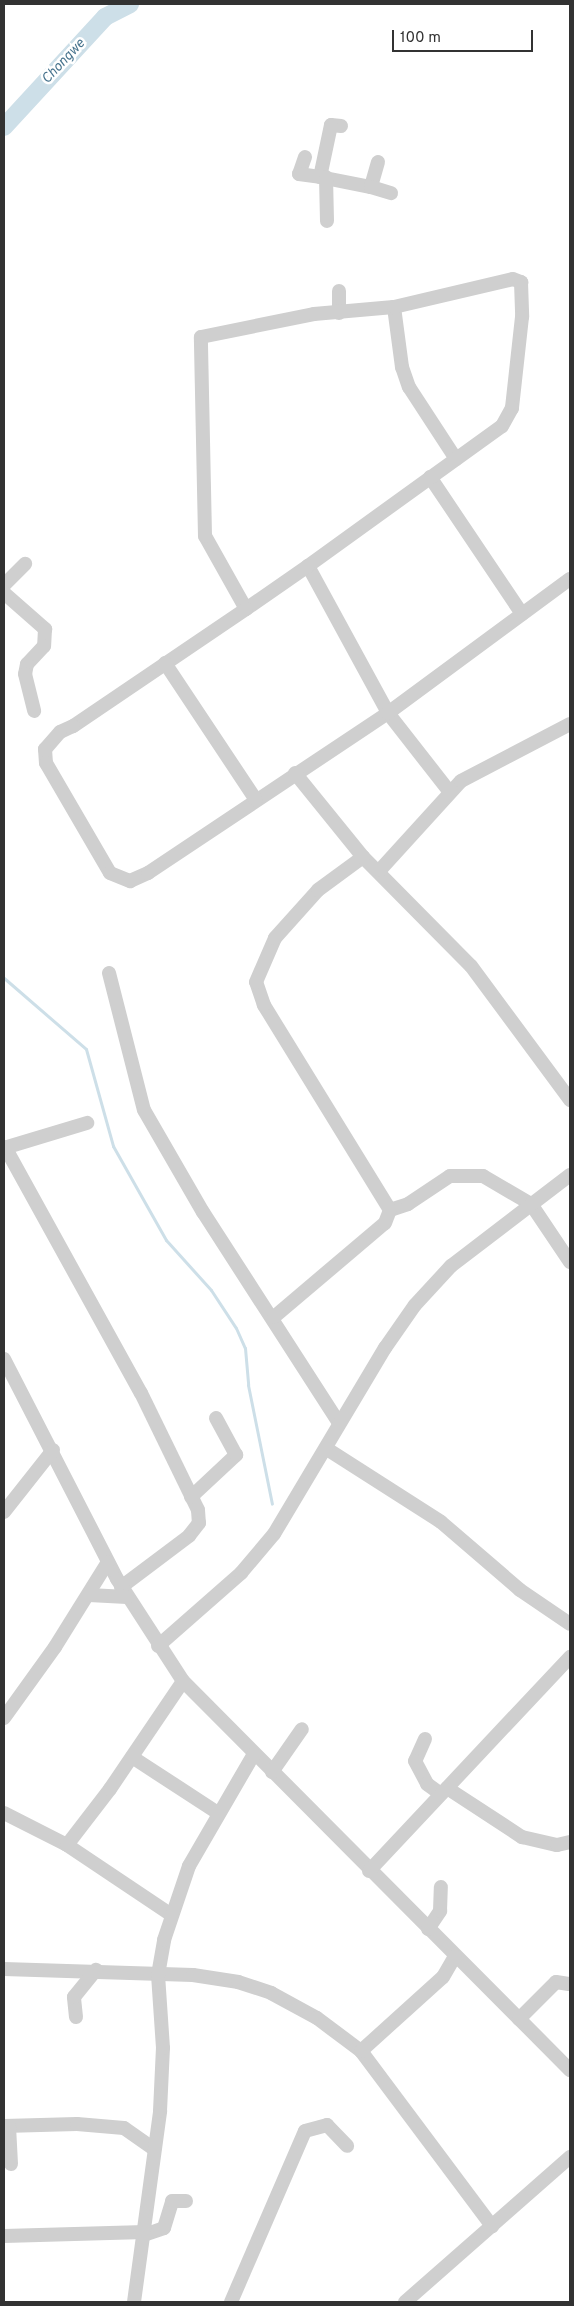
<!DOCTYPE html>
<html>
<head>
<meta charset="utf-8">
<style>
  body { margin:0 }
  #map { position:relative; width:574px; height:2306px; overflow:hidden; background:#fff; font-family:Overpass,sans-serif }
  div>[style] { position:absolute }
  .stream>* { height:3px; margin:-1.5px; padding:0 1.5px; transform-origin:1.5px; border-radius:1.5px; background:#cddfe8 }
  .river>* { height:18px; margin:-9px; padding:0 9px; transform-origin:9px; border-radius:9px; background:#cddfe8 }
  .minor>* { height:14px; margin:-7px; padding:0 7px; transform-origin:7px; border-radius:7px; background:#cfcfcf }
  span { translate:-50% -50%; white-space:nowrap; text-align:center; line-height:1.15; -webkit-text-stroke:5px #fff; paint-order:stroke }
  .water-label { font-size:14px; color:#47738d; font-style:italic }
  .frame { position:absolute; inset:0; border:5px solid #323232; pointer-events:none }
  .scale { position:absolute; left:392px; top:30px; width:141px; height:22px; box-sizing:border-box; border:2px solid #323232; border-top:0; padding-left:6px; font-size:15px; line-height:18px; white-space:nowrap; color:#323232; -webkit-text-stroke:4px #fff; paint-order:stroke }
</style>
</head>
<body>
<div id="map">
  <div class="stream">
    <div style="left:4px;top:978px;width:108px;rotate:40.9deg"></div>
    <div style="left:86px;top:1049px;width:101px;rotate:74.4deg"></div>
    <div style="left:113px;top:1146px;width:108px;rotate:60.6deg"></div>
    <div style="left:166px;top:1240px;width:67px;rotate:48deg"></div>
    <div style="left:211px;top:1290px;width:45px;rotate:56.7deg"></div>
    <div style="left:236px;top:1328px;width:22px;rotate:66deg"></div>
    <div style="left:245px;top:1348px;width:37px;rotate:85deg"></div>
    <div style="left:248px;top:1385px;width:121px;rotate:78.6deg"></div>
  </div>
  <div class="river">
    <div style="left:4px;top:127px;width:149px;rotate:-47.4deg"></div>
    <div style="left:105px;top:17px;width:28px;rotate:-27deg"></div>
  </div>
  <div class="minor">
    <div style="left:341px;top:126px;width:10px;rotate:-174deg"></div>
    <div style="left:331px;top:125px;width:53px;rotate:101.9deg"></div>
    <div style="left:320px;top:177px;width:52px;rotate:11.1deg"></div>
    <div style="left:305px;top:157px;width:18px;rotate:109deg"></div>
    <div style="left:299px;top:174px;width:21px;rotate:8deg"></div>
    <div style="left:378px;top:162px;width:26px;rotate:106deg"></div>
    <div style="left:371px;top:187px;width:21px;rotate:17deg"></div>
    <div style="left:326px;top:177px;width:44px;rotate:88.7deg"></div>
    <div style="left:394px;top:307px;width:61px;rotate:82.4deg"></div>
    <div style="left:402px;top:367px;width:21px;rotate:71deg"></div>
    <div style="left:409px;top:387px;width:86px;rotate:56.9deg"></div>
    <div style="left:339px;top:313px;width:22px;rotate:-90deg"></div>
    <div style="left:430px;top:477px;width:165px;rotate:56.1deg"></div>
    <div style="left:308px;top:566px;width:167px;rotate:61.4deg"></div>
    <div style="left:388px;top:713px;width:99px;rotate:52deg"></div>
    <div style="left:4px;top:585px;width:30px;rotate:-45deg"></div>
    <div style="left:4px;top:593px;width:55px;rotate:41.3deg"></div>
    <div style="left:45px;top:629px;width:17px;rotate:93deg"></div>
    <div style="left:44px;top:646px;width:25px;rotate:133deg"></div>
    <div style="left:27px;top:664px;width:10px;rotate:101deg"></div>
    <div style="left:25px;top:674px;width:38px;rotate:76deg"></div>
    <div style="left:246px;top:609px;width:84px;rotate:-119.3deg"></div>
    <div style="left:205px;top:536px;width:199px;rotate:-91.2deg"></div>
    <div style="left:201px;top:337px;width:115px;rotate:-11.5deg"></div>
    <div style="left:314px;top:314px;width:80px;rotate:-5deg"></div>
    <div style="left:394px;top:307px;width:122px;rotate:-13.2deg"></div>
    <div style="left:513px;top:279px;width:9px;rotate:21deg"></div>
    <div style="left:521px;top:282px;width:35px;rotate:88deg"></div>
    <div style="left:522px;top:317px;width:92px;rotate:96.3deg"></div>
    <div style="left:512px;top:408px;width:21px;rotate:119deg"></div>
    <div style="left:502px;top:426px;width:239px;rotate:144.2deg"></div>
    <div style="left:308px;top:566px;width:75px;rotate:145.3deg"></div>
    <div style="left:246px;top:609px;width:209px;rotate:145.9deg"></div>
    <div style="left:73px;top:726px;width:14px;rotate:155deg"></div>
    <div style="left:60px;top:732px;width:23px;rotate:131deg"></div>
    <div style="left:45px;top:749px;width:14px;rotate:86deg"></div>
    <div style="left:46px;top:763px;width:127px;rotate:59.8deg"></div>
    <div style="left:110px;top:873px;width:22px;rotate:22deg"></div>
    <div style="left:130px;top:881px;width:20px;rotate:-24deg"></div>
    <div style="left:148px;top:873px;width:288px;rotate:-33.7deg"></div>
    <div style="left:388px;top:713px;width:226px;rotate:-36.4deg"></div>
    <div style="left:165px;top:663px;width:164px;rotate:56.4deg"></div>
    <div style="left:363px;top:857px;width:153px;rotate:45.3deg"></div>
    <div style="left:471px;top:966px;width:167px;rotate:53.5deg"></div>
    <div style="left:380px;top:870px;width:120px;rotate:-47.7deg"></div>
    <div style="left:461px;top:781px;width:123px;rotate:-27.6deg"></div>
    <div style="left:109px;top:973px;width:141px;rotate:75.7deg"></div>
    <div style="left:144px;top:1110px;width:118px;rotate:60deg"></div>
    <div style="left:203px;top:1212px;width:251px;rotate:57.2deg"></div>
    <div style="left:5px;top:1147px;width:281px;rotate:61.1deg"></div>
    <div style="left:141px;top:1393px;width:130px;rotate:64deg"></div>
    <div style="left:198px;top:1510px;width:13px;rotate:86deg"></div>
    <div style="left:199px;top:1523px;width:16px;rotate:128deg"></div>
    <div style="left:189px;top:1536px;width:85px;rotate:143.1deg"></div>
    <div style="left:4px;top:1148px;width:87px;rotate:-16.8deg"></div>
    <div style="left:390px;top:1210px;width:19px;rotate:-18deg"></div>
    <div style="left:408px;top:1204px;width:50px;rotate:-33.7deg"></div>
    <div style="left:450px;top:1176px;width:33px"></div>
    <div style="left:483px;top:1176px;width:56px;rotate:30.3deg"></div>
    <div style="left:531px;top:1204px;width:70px;rotate:56.1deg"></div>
    <div style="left:274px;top:1317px;width:145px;rotate:-40.3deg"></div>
    <div style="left:385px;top:1223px;width:14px;rotate:-69deg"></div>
    <div style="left:390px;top:1210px;width:241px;rotate:-121.6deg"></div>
    <div style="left:264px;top:1005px;width:24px;rotate:-109deg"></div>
    <div style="left:256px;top:982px;width:48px;rotate:-66.6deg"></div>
    <div style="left:275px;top:938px;width:64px;rotate:-48.1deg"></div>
    <div style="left:318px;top:890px;width:56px;rotate:-36.3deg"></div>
    <div style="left:363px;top:857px;width:108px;rotate:-129deg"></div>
    <div style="left:4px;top:1359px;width:247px;rotate:62.8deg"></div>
    <div style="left:117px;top:1579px;width:121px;rotate:57.1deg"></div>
    <div style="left:183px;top:1681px;width:549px;rotate:45.15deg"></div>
    <div style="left:327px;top:1449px;width:135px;rotate:32.6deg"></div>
    <div style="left:441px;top:1522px;width:104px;rotate:40.7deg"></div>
    <div style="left:520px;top:1590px;width:60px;rotate:34.2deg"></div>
    <div style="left:191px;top:1497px;width:62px;rotate:-43deg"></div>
    <div style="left:236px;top:1455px;width:42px;rotate:-118.4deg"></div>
    <div style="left:4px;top:1512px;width:79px;rotate:-51.7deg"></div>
    <div style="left:89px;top:1595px;width:38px;rotate:3deg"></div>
    <div style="left:158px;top:1646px;width:111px;rotate:-41.3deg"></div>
    <div style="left:241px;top:1573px;width:51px;rotate:-49.8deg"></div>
    <div style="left:274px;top:1534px;width:217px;rotate:-59.2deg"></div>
    <div style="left:385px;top:1348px;width:52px;rotate:-55.1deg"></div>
    <div style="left:415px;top:1305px;width:53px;rotate:-47.3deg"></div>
    <div style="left:451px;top:1266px;width:150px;rotate:-37.4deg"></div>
    <div style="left:4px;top:1718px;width:87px;rotate:-54.3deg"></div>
    <div style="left:55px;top:1647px;width:100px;rotate:-58.1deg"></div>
    <div style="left:425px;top:1739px;width:24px;rotate:114deg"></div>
    <div style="left:415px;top:1761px;width:26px;rotate:62deg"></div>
    <div style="left:427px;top:1784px;width:17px;rotate:36deg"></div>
    <div style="left:132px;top:1757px;width:103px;rotate:33.1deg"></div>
    <div style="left:272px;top:1772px;width:52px;rotate:-55.1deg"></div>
    <div style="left:447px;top:1788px;width:90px;rotate:33.2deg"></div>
    <div style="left:522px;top:1837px;width:36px;rotate:13deg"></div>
    <div style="left:557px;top:1845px;width:13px;rotate:-13deg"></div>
    <div style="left:4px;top:1813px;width:71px;rotate:26.9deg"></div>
    <div style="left:67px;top:1845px;width:124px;rotate:33.8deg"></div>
    <div style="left:67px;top:1845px;width:71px;rotate:-52.5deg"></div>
    <div style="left:110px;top:1789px;width:130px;rotate:-55.9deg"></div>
    <div style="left:369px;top:1871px;width:294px;rotate:-46.8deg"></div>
    <div style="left:428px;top:1929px;width:22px;rotate:-56deg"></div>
    <div style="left:440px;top:1911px;width:24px;rotate:-88deg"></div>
    <div style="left:4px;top:1969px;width:189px;rotate:1.8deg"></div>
    <div style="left:193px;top:1975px;width:46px;rotate:8.8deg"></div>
    <div style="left:238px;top:1982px;width:35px;rotate:18deg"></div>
    <div style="left:271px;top:1993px;width:52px;rotate:28.5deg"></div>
    <div style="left:317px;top:2018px;width:55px;rotate:36.9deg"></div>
    <div style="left:361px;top:2051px;width:219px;rotate:53.2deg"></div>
    <div style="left:76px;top:2017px;width:20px;rotate:-96deg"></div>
    <div style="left:74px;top:1997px;width:35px;rotate:-51deg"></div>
    <div style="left:519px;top:2019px;width:52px;rotate:-45deg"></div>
    <div style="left:556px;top:1982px;width:13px;rotate:9deg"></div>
    <div style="left:361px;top:2051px;width:110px;rotate:-42.1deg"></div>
    <div style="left:443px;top:1977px;width:24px;rotate:-60deg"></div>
    <div style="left:4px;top:2126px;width:73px;rotate:-1.6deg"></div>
    <div style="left:77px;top:2124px;width:47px;rotate:4.9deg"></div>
    <div style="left:124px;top:2128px;width:37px;rotate:35deg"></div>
    <div style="left:9px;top:2126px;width:38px;rotate:87deg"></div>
    <div style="left:144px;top:2235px;width:21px;rotate:-19deg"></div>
    <div style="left:164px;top:2228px;width:28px;rotate:-73deg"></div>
    <div style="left:172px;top:2201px;width:14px"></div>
    <div style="left:4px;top:2236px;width:141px;rotate:-1.6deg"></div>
    <div style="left:134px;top:2302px;width:193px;rotate:-82.2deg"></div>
    <div style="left:160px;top:2111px;width:63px;rotate:-87.3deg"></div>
    <div style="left:163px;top:2048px;width:73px;rotate:-93.9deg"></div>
    <div style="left:158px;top:1975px;width:36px;rotate:-80deg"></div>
    <div style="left:164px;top:1940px;width:78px;rotate:-71.3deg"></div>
    <div style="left:189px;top:1866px;width:129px;rotate:-59.9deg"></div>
    <div style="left:231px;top:2302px;width:186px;rotate:-66.6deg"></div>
    <div style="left:305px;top:2131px;width:23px;rotate:-15deg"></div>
    <div style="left:327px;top:2125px;width:29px;rotate:46deg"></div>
    <div style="left:405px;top:2302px;width:220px;rotate:-41.3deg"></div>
  </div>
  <div class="water-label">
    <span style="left:64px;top:62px;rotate:-47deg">Chongwe</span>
  </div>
  <div class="frame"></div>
  <div class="scale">100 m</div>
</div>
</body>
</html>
